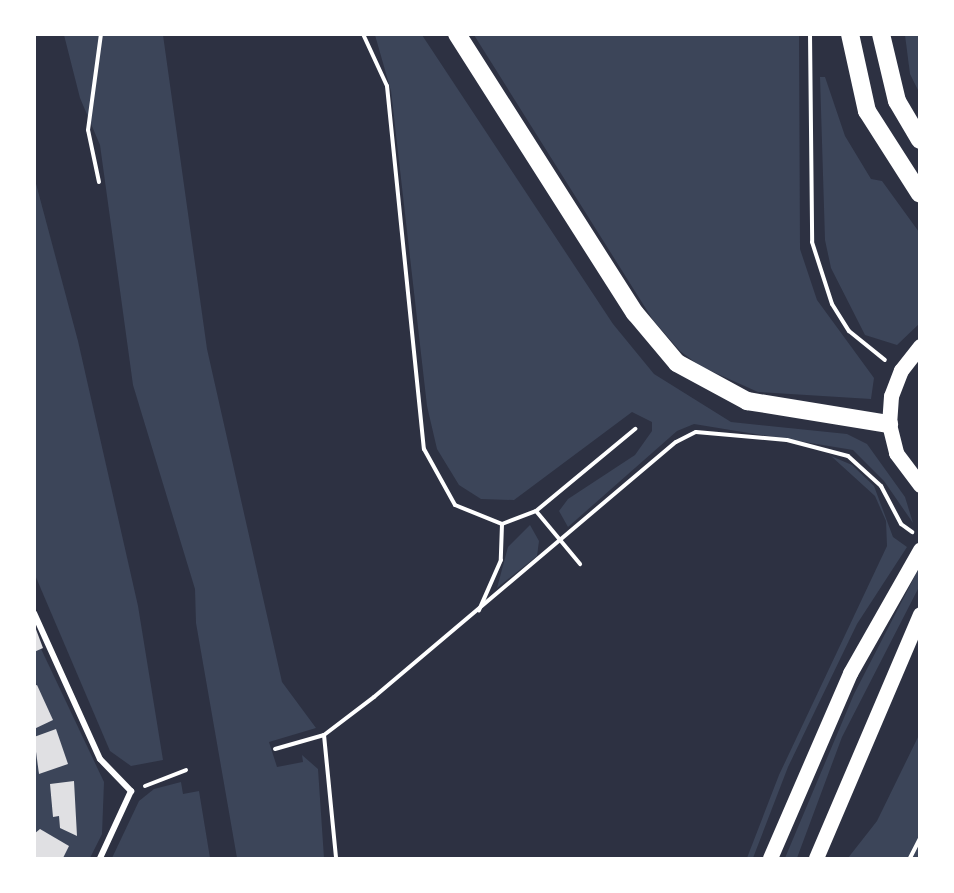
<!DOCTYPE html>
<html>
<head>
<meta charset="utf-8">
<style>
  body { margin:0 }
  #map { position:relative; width:954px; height:893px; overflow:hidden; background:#2d3142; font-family:Ubuntu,sans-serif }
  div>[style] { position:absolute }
  .green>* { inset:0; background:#3c4559 }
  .building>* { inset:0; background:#e0e0e3 }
  .path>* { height:4px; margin:-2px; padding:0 2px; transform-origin:2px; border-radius:2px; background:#fff }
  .minor>* { height:6px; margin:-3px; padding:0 3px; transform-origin:3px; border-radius:3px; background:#fff }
  .primary>* { height:15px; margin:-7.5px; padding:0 7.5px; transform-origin:7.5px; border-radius:7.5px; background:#fff }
  .motorway>* { height:18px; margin:-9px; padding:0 9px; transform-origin:9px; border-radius:9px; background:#fff }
  span { translate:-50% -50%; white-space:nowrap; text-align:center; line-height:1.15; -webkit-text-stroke:6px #fff; paint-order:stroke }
  .frame { position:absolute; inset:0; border:36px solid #fff; pointer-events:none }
</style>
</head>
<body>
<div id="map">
  <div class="green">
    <div style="clip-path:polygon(64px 35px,163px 35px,207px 349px,282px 682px,316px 728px,269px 742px,277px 767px,303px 762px,302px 755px,318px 769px,324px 858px,237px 858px,196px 623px,195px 589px,133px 385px,100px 145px,80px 98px)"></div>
    <div style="clip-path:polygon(375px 35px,422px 35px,613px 324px,654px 374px,731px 422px,847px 434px,867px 444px,905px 497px,913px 523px,884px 481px,853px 450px,694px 424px,677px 431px,568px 527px,559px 511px,568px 499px,635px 455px,652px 431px,652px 422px,632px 412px,514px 500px,481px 499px,459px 485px,437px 449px,427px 406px,391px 91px)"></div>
    <div style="clip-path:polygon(474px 35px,799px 35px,800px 249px,817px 300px,874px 378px,871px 399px,758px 392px,700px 366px,680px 351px,653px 320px)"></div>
    <div style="clip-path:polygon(905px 35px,919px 35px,919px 92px,910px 74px)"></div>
    <div style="clip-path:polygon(820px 77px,825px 77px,845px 136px,871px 179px,882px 181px,919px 232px,919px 324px,897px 345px,865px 335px,831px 268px,825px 240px)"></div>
    <div style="clip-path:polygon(35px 180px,78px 341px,138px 606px,163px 760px,131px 766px,110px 751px,35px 575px)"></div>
    <div style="clip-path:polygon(831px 456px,852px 465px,874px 486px,893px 537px,907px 547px,857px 624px,788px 767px,753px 858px,747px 858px,779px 775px,887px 546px,886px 521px,875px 496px)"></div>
    <div style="clip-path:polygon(530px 525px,539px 541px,537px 556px,497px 588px,508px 547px)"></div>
    <div style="clip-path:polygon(919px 568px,919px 587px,842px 737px,797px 858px,785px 858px,854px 694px)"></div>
    <div style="clip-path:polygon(34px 634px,104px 782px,102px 834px,90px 858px,35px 858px)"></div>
    <div style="clip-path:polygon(919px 735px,919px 858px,848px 858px,877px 821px)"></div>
    <div style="clip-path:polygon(181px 782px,183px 794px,199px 791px,210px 858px,112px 858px,139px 801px,154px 789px)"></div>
  </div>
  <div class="building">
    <div style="clip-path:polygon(34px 624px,43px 648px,34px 652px)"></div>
    <div style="clip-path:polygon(37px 685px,53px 720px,34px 729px,34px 686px)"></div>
    <div style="clip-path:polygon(56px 729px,68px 764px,39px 774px,34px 737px)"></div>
    <div style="clip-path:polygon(74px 781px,77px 836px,60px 828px,59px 816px,53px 817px,50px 784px)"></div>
    <div style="clip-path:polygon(40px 829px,69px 846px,63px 858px,34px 858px,34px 834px)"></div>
  </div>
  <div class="path">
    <div style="left:363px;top:34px;width:57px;rotate:65.2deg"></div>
    <div style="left:387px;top:86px;width:365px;rotate:84.2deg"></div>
    <div style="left:424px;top:449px;width:64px;rotate:61deg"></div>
    <div style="left:455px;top:505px;width:51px;rotate:22deg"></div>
    <div style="left:502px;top:524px;width:36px;rotate:92deg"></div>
    <div style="left:501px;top:560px;width:55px;rotate:113.7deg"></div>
    <div style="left:810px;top:34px;width:208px;rotate:89.4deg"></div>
    <div style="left:812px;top:242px;width:65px;rotate:72.1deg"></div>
    <div style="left:832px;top:304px;width:32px;rotate:58deg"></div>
    <div style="left:849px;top:331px;width:46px;rotate:38.9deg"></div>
    <div style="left:99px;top:182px;width:53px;rotate:-101.9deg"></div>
    <div style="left:88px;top:130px;width:97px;rotate:-82.3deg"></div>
    <div style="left:536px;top:511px;width:69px;rotate:50.3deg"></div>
    <div style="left:502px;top:524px;width:36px;rotate:-21deg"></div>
    <div style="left:536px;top:511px;width:129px;rotate:-39.6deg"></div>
    <div style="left:324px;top:735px;width:124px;rotate:84.4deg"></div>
    <div style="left:275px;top:749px;width:51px;rotate:-15.9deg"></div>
    <div style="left:324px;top:735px;width:63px;rotate:-37.2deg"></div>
    <div style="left:374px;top:697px;width:395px;rotate:-40.2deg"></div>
    <div style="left:676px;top:442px;width:22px;rotate:-27deg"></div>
    <div style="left:696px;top:432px;width:91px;rotate:5deg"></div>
    <div style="left:787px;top:440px;width:63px;rotate:14.7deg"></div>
    <div style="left:848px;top:456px;width:45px;rotate:42.3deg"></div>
    <div style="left:881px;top:486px;width:43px;rotate:62.2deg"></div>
    <div style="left:901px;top:524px;width:14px;rotate:36deg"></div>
    <div style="left:145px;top:786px;width:44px;rotate:-21.3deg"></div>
    <div style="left:910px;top:858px;width:22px;rotate:-63deg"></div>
  </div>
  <div class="minor">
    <div style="left:34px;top:613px;width:160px;rotate:65.7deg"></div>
    <div style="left:100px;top:759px;width:45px;rotate:45.9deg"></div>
    <div style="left:131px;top:791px;width:74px;rotate:114.8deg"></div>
  </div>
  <div class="primary">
    <div style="left:920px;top:346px;width:31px;rotate:128deg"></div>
    <div style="left:901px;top:370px;width:28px;rotate:111deg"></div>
    <div style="left:891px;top:396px;width:28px;rotate:94deg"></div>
    <div style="left:889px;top:424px;width:30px;rotate:76deg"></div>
    <div style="left:896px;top:453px;width:40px;rotate:53deg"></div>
    <div style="left:770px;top:858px;width:202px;rotate:-66.6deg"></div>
    <div style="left:850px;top:673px;width:142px;rotate:-60.4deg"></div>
    <div style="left:816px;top:858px;width:265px;rotate:-66.9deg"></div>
  </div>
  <div class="motorway">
    <div style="left:457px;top:34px;width:331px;rotate:57.5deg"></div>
    <div style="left:635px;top:313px;width:65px;rotate:50deg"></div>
    <div style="left:677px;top:363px;width:80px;rotate:28.5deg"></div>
    <div style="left:747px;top:401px;width:144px;rotate:9.2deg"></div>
    <div style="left:850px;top:34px;width:79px;rotate:77.6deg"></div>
    <div style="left:867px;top:111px;width:98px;rotate:57.4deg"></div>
    <div style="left:881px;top:34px;width:69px;rotate:76.6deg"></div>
    <div style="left:897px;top:101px;width:45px;rotate:59.5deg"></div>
  </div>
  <div class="frame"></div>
</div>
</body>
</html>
